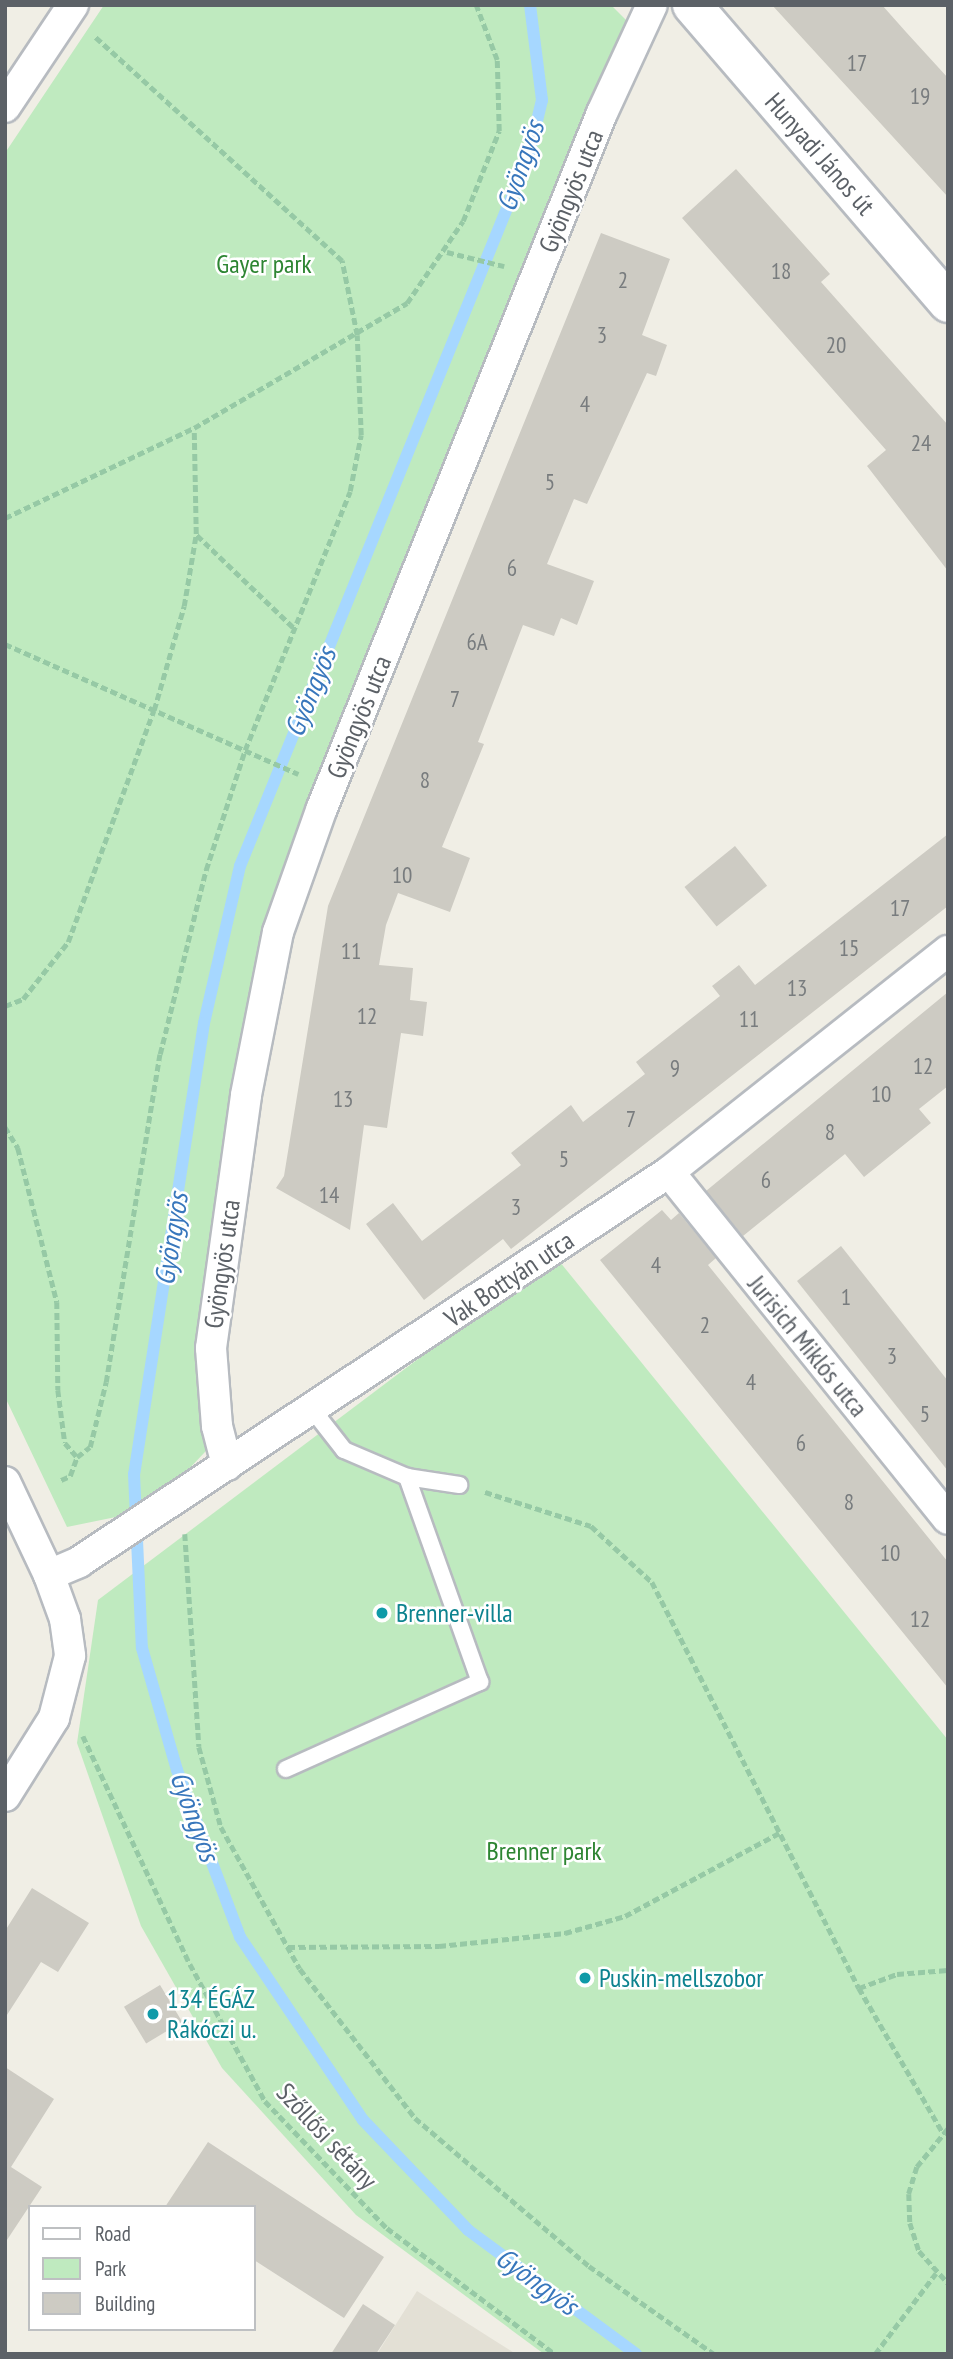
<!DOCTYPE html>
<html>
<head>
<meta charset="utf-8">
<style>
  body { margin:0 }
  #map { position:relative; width:953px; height:2359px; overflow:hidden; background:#f0eee5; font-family:"PT Sans Narrow",sans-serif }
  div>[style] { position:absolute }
  .education>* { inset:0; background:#e3e0d5 }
  .green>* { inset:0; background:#bfeabf }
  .stream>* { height:12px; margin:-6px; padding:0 6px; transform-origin:6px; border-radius:6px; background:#a6d7ff }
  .building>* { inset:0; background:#cdcbc3; transform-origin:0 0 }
  .path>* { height:4.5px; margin-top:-2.25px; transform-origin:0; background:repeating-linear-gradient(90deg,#96c9a5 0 7px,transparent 0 10.5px) }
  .roads { filter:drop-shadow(2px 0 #b7bbc0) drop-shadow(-2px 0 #b7bbc0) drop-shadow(0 2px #b7bbc0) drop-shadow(0 -2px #b7bbc0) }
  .lane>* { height:16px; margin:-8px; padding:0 8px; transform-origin:8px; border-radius:8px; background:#fff }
  .street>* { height:30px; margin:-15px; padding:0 15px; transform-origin:15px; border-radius:15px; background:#fff }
  .secondary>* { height:38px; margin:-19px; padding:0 19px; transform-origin:19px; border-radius:19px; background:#fff }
  .dots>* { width:19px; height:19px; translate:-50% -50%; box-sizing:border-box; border:4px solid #fff; border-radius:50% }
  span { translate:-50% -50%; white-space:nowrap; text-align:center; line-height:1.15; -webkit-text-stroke:5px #fff; paint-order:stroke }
  .number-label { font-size:23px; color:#787c7e }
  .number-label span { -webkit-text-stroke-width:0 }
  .street-label { font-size:26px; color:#5c6167 }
  .park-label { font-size:26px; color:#2d8532 }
  .culture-label { font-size:26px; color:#0d838f }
  .left { translate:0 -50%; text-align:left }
  .water-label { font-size:28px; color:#3877bc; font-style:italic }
  .frame { position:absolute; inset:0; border:7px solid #5c6167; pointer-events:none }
  .legend { position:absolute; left:28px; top:2205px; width:228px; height:126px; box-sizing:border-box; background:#fff; border:2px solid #bec0c2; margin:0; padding:9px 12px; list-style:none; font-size:21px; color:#5c6167 }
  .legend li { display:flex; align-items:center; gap:14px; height:35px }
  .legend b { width:35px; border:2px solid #bec0c2 }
</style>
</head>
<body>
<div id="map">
  <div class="education">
    <div style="clip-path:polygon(417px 2291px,489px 2337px,516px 2354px,377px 2354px)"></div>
  </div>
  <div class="green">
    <div style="clip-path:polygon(104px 5px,611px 5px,630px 24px,334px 779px,246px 1099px,222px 1434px,150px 1510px,67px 1527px,5px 1397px,5px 153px)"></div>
    <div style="clip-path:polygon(555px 1256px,948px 1740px,948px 2354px,544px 2354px,356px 2215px,222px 2068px,141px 1926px,77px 1743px,98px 1600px)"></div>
  </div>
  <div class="stream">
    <div style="left:530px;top:5px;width:96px;rotate:82.8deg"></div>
    <div style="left:542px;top:100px;width:56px;rotate:103.5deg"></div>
    <div style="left:529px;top:154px;width:768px;rotate:112.09deg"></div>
    <div style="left:240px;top:866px;width:161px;rotate:102.9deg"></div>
    <div style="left:204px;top:1023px;width:456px;rotate:98.8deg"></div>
    <div style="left:134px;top:1474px;width:174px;rotate:87.4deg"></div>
    <div style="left:142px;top:1648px;width:127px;rotate:74deg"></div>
    <div style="left:177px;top:1770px;width:178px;rotate:69.3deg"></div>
    <div style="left:240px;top:1937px;width:220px;rotate:56.1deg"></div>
    <div style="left:363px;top:2120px;width:152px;rotate:46.3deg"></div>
    <div style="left:468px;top:2230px;width:209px;rotate:36.4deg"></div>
  </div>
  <div class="building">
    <div style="clip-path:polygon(772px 5px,882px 5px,906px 32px,948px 78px,948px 197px)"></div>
    <div style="clip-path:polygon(736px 169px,830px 274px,821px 282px,948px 425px,948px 571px,867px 466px,886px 450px,682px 218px)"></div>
    <div style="clip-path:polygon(601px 233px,670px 259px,642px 335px,667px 345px,656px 376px,647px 373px,587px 504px,574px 499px,547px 564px,594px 581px,577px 625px,561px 618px,554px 636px,523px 625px,478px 742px,484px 744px,442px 847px,470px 858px,450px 912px,398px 893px,386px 925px,379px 965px,413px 968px,410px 1000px,427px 1002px,423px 1036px,401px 1033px,387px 1128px,364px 1125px,350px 1230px,276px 1188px,284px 1176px,328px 906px)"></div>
    <div style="clip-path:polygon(948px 834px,948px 906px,511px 1249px,503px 1239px,424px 1300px,366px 1224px,393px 1203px,422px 1241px,521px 1165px,511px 1153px,571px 1105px,583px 1122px,645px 1074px,636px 1062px,720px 996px,712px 986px,739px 965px,755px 985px)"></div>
    <div style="left:735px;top:846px;width:51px;height:65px;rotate:51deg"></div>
    <div style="clip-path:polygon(948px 992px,948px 1086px,919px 1109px,931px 1123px,864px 1177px,845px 1154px,743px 1236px,706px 1191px)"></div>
    <div style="clip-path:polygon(662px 1210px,671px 1220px,679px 1213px,716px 1258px,708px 1265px,948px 1562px,948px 1688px,600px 1260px)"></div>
    <div style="clip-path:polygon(841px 1246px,948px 1381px,948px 1471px,797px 1281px)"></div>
    <div style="clip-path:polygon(32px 1888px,89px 1923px,58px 1972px,41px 1962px,5px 2018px,5px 1931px)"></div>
    <div style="left:160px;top:1985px;width:43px;height:42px;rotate:59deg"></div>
    <div style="clip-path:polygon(5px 2067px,54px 2099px,11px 2167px,42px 2187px,5px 2243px)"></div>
    <div style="clip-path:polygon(208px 2142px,384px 2257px,344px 2318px,254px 2260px,254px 2207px,165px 2207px)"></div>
    <div style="clip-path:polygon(363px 2304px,395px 2325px,376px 2354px,331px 2354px)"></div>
  </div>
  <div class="path">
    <div style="left:447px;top:252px;width:59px;rotate:13.8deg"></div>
    <div style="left:5px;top:518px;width:209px;rotate:-25.5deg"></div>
    <div style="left:194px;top:428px;width:247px;rotate:-30.4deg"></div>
    <div style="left:407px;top:303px;width:99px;rotate:-55.7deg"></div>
    <div style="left:463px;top:221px;width:97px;rotate:-68.2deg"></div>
    <div style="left:499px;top:131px;width:71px;rotate:-91.6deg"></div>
    <div style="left:497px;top:60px;width:59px;rotate:-110.9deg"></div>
    <div style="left:197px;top:535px;width:134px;rotate:43.8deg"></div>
    <div style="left:5px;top:644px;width:321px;rotate:23.9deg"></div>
    <div style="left:5px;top:1006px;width:19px;rotate:-21deg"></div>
    <div style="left:23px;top:999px;width:73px;rotate:-51.7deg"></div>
    <div style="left:68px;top:942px;width:247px;rotate:-69.7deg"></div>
    <div style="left:154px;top:710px;width:108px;rotate:-73.9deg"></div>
    <div style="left:184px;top:606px;width:73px;rotate:-80.5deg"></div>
    <div style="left:196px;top:534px;width:105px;rotate:-91.1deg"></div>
    <div style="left:5px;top:1127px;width:25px;rotate:58deg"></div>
    <div style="left:18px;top:1148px;width:159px;rotate:75.8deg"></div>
    <div style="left:57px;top:1302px;width:88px;rotate:89.3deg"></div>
    <div style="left:58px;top:1390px;width:53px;rotate:82.5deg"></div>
    <div style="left:65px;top:1443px;width:18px;rotate:49deg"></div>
    <div style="left:61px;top:1480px;width:10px;rotate:-24deg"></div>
    <div style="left:70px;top:1476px;width:20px;rotate:-70deg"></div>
    <div style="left:77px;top:1457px;width:16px;rotate:-38deg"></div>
    <div style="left:90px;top:1447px;width:67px;rotate:-76.2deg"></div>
    <div style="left:106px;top:1382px;width:332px;rotate:-80.7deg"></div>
    <div style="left:160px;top:1054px;width:190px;rotate:-76deg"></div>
    <div style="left:206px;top:870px;width:126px;rotate:-72deg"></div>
    <div style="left:245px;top:750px;width:279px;rotate:-67.9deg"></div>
    <div style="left:350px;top:491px;width:57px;rotate:-78.9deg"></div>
    <div style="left:361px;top:435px;width:100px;rotate:-92.3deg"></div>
    <div style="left:357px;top:335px;width:76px;rotate:-101.5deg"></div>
    <div style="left:342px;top:261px;width:335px;rotate:-137.8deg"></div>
    <div style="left:485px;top:1492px;width:111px;rotate:17.8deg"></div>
    <div style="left:591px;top:1526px;width:83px;rotate:42.6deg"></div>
    <div style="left:652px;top:1582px;width:456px;rotate:63deg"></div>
    <div style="left:859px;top:1988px;width:168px;rotate:59.9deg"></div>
    <div style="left:185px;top:1534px;width:213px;rotate:86.2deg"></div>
    <div style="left:199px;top:1747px;width:83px;rotate:74.6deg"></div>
    <div style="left:221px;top:1827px;width:162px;rotate:60.9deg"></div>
    <div style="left:300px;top:1969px;width:188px;rotate:52.3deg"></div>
    <div style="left:415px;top:2118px;width:228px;rotate:40.4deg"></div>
    <div style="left:589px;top:2266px;width:153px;rotate:35.1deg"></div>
    <div style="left:83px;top:1736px;width:252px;rotate:64.9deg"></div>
    <div style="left:190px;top:1964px;width:156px;rotate:61.3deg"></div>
    <div style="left:265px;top:2101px;width:176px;rotate:46.2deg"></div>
    <div style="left:387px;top:2228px;width:210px;rotate:36.9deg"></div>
    <div style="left:288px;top:1947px;width:151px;rotate:-0.4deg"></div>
    <div style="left:439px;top:1946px;width:127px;rotate:-5.9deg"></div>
    <div style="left:565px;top:1933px;width:62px;rotate:-15.8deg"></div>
    <div style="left:625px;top:1916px;width:175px;rotate:-28.3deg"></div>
    <div style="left:859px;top:1988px;width:40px;rotate:-20.2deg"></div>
    <div style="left:897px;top:1974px;width:51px;rotate:-4.5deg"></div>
    <div style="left:948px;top:2129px;width:49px;rotate:129.2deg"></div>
    <div style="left:917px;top:2167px;width:28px;rotate:107deg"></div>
    <div style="left:909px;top:2194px;width:29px;rotate:88deg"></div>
    <div style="left:910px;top:2223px;width:29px;rotate:72deg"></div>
    <div style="left:919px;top:2251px;width:43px;rotate:47.8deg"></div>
    <div style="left:875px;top:2354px;width:101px;rotate:-53deg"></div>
  </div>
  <div class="roads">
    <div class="lane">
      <div style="left:312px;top:1409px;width:52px;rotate:52deg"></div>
      <div style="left:344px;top:1450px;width:69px;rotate:23.2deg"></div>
      <div style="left:407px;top:1477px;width:53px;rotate:8.7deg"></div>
      <div style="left:286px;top:1769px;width:213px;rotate:-24.2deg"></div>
      <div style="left:480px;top:1682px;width:218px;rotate:-109.6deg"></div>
    </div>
    <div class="street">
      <div style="left:5px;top:107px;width:123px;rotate:-56.3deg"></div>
      <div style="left:669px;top:1172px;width:445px;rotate:51.2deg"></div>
      <div style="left:227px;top:1465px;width:40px;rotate:-104.4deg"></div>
      <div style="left:217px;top:1426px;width:78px;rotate:-94.4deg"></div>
      <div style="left:211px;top:1348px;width:255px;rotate:-82.1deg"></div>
      <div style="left:246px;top:1095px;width:166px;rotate:-78.9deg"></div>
      <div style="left:278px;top:932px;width:132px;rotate:-70.5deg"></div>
      <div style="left:322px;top:808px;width:749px;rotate:-68.06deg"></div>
      <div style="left:602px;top:113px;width:119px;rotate:-65.2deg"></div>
      <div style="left:5px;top:1482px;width:103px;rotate:64.7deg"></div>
      <div style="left:49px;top:1575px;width:47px;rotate:70deg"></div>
      <div style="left:65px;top:1619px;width:37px;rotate:82deg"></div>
      <div style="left:70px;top:1656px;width:64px;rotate:104.5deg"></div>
      <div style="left:54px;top:1718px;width:92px;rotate:122.1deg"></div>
      <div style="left:49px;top:1575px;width:33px;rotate:-23deg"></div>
      <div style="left:79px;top:1562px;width:707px;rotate:-33.47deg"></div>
      <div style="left:669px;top:1172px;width:356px;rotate:-38.4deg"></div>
    </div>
    <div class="secondary">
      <div style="left:692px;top:5px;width:393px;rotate:49.3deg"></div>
    </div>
  </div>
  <div class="dots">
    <div style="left:382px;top:1613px;background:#0f9aa8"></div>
    <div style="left:585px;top:1978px;background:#0f9aa8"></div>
    <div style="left:153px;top:2014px;background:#0f9aa8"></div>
  </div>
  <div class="number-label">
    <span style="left:857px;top:63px">17</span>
    <span style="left:920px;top:96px">19</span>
    <span style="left:781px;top:271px">18</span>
    <span style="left:623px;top:280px">2</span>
    <span style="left:602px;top:335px">3</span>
    <span style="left:836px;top:345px">20</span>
    <span style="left:585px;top:404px">4</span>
    <span style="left:921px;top:443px">24</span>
    <span style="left:550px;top:482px">5</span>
    <span style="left:512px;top:568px">6</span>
    <span style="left:477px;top:642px">6A</span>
    <span style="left:455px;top:699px">7</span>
    <span style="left:425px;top:780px">8</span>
    <span style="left:402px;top:875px">10</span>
    <span style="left:900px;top:908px">17</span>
    <span style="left:849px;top:948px">15</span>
    <span style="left:351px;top:951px">11</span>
    <span style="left:797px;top:988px">13</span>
    <span style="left:367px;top:1016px">12</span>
    <span style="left:749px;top:1019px">11</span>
    <span style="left:923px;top:1066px">12</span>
    <span style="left:675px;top:1068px">9</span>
    <span style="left:881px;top:1094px">10</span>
    <span style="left:343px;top:1099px">13</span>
    <span style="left:631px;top:1119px">7</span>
    <span style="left:830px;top:1132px">8</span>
    <span style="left:564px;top:1159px">5</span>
    <span style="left:766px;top:1180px">6</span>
    <span style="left:329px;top:1195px">14</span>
    <span style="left:516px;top:1207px">3</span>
    <span style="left:656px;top:1265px">4</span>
    <span style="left:846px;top:1297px">1</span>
    <span style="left:705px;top:1325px">2</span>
    <span style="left:892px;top:1356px">3</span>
    <span style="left:751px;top:1382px">4</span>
    <span style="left:925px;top:1414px">5</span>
    <span style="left:801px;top:1443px">6</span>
    <span style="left:849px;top:1502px">8</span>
    <span style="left:890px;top:1553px">10</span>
    <span style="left:920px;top:1619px">12</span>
  </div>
  <div class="street-label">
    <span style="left:820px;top:154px;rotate:49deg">Hunyadi János út</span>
    <span style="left:571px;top:191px;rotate:-68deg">Gyöngyös utca</span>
    <span style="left:359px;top:717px;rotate:-68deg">Gyöngyös utca</span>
    <span style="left:222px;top:1264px;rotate:-82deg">Gyöngyös utca</span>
    <span style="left:509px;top:1279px;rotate:-34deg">Vak Bottyán utca</span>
    <span style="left:808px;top:1346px;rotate:51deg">Jurisich Miklós utca</span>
    <span style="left:327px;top:2136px;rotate:47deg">Szőllősi sétány</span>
  </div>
  <div class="park-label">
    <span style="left:264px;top:264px">Gayer park</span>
    <span style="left:544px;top:1851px">Brenner park</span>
  </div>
  <div class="culture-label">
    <span class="left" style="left:396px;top:1613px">Brenner-villa</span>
    <span class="left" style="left:599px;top:1978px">Puskin-mellszobor</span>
    <span class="left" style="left:167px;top:2014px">134 ÉGÁZ<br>Rákóczi u.</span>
  </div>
  <div class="water-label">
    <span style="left:520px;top:166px;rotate:-71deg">Gyöngyös</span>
    <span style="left:310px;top:692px;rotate:-68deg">Gyöngyös</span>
    <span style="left:171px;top:1239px;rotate:-81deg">Gyöngyös</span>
    <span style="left:195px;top:1816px;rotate:70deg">Gyöngyös</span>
    <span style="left:537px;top:2281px;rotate:36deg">Gyöngyös</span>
  </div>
  <div class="frame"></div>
  <ul class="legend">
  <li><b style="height:9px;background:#fff"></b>Road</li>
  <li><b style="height:19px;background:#bfeabf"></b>Park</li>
  <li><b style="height:19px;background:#cdcbc3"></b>Building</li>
  </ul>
</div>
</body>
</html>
